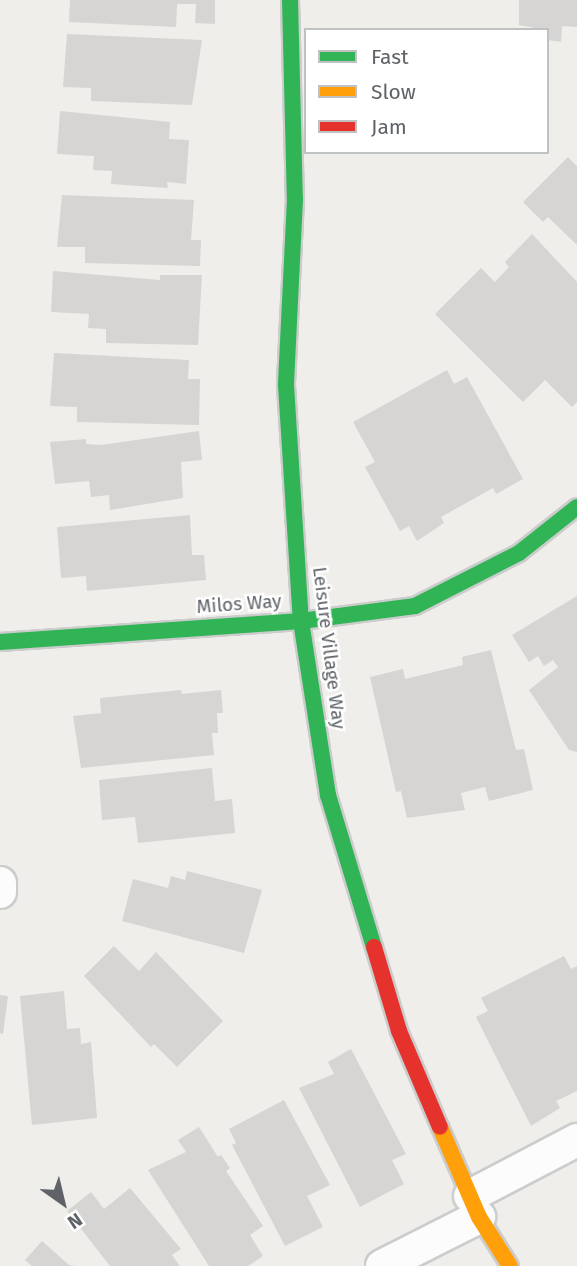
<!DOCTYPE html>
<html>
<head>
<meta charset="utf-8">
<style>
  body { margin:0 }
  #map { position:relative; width:577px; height:1266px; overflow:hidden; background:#efeeea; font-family:"Fira Sans",sans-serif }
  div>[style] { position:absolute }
  .building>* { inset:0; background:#d6d5d3 }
  .roads { filter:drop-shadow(2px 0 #cbcccc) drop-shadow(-2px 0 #cbcccc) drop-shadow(0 2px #cbcccc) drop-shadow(0 -2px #cbcccc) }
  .street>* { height:32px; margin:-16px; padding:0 16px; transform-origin:16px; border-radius:16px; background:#fdfcfc }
  .fast>* { height:16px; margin:-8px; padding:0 8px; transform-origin:8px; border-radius:8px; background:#30b455 }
  .slow>* { height:16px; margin:-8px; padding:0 8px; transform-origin:8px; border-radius:8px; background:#ff9f0a }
  .jam>* { height:16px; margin:-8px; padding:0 8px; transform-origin:8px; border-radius:8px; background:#e5322d }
  span { translate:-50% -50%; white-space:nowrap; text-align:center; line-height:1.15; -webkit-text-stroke:5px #fff; paint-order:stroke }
  .street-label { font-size:19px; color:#5f6368 }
  .legend { position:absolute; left:304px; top:28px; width:245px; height:126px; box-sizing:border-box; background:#fff; border:2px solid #bfc1c3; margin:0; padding:9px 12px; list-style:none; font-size:21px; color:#5f6368 }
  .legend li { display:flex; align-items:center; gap:14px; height:35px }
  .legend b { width:35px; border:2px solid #bfc1c3 }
  .north { position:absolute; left:28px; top:1168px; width:70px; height:70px; -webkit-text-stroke:5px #fff; paint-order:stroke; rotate:146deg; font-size:19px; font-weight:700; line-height:28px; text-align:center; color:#5f6368 }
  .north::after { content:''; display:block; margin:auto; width:24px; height:32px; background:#5f6368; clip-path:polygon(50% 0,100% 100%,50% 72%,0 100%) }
</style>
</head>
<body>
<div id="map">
  <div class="building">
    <div style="clip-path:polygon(70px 0,215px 0,215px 24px,195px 23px,196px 4px,177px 4px,176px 27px,69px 22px)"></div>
    <div style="clip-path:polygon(519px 0,577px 0,577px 27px,562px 26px,561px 42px,547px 40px,547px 30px,519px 25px)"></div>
    <div style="clip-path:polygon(67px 34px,202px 40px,192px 105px,91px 101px,91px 88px,63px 87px)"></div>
    <div style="clip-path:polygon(60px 111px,170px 122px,169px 139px,189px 140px,186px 184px,167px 182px,168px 188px,111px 184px,112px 171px,93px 170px,94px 156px,57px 154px)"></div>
    <div style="clip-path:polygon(568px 157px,577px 166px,577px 245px,548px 217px,543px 222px,523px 202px)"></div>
    <div style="clip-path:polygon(62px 195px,194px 200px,191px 240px,201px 240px,200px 266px,85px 263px,85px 247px,57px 247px)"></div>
    <div style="clip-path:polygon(532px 234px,577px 282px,577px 402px,572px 407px,545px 380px,523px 402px,435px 314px,481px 268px,495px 282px,509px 267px,505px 262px)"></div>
    <div style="clip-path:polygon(53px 271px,160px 280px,160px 275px,202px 275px,198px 345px,106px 343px,106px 329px,88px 328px,89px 314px,51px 312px)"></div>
    <div style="clip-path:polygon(54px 353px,189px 360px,188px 379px,200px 379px,199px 425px,77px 422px,77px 407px,50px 406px)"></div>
    <div style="clip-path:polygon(447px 370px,454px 384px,467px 377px,523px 479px,496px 494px,493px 488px,441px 517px,444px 523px,417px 541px,409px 526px,400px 531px,365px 467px,375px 462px,353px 422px)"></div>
    <div style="clip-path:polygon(199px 431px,202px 460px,181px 462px,183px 498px,110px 510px,109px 495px,91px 497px,89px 481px,55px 484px,50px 442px,86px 439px,86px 444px,101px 445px)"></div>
    <div style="clip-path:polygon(190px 515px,192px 555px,204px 555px,206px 580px,87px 591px,86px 576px,61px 578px,57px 527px)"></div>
    <div style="clip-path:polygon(577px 596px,577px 752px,569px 750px,529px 690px,558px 667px,553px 660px,544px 666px,538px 656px,529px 662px,512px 635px)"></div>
    <div style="clip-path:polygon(491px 650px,516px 750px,524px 749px,533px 790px,489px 801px,485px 787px,461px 793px,465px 810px,407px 818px,401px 791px,396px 792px,370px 677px,403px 669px,405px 679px,463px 665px,462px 657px)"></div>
    <div style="clip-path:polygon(181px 690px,182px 694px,221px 690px,223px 713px,217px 713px,218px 733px,212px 733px,214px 755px,81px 768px,73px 716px,101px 713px,100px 698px)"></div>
    <div style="clip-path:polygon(212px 768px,215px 801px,232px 799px,235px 833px,138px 843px,135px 817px,102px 820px,99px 780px)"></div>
    <div style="clip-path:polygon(187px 871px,262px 890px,244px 953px,122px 921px,133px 879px,168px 888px,171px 876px,185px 880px)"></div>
    <div style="clip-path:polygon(114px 946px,139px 971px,156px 952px,223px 1021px,177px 1067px,154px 1044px,151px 1047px,84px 976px)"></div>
    <div style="clip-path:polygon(564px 956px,571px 969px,577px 966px,577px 1091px,556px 1101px,560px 1108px,531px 1126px,476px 1017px,488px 1011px,481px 998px)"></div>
    <div style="clip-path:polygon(64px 991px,67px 1029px,80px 1028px,81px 1044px,91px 1042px,97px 1118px,32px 1125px,20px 996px)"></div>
    <div style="clip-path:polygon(0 995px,8px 996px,3px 1034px,0 1033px)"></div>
    <div style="clip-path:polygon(351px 1049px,406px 1154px,392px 1160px,404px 1184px,360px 1207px,299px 1088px,334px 1074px,328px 1062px)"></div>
    <div style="clip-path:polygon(284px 1100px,330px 1185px,307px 1196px,323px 1227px,285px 1246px,232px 1145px,236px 1143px,229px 1129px)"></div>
    <div style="clip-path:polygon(199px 1127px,218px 1157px,221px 1155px,230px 1168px,226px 1171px,263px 1226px,250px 1235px,263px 1256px,248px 1266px,209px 1266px,148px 1170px,186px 1152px,178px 1140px)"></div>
    <div style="clip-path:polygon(130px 1188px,181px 1249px,172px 1255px,180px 1266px,110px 1266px,67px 1211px,91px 1192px,104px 1209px)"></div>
    <div style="clip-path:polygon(42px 1241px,69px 1265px,76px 1266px,32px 1266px,25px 1260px)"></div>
  </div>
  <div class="roads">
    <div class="street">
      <div style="left:0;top:883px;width:9px;rotate:90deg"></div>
      <div style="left:470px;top:1196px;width:121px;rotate:-27.6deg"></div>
      <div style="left:382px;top:1266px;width:109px;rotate:-26.8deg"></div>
    </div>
    <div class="fast">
      <div style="left:290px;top:0;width:199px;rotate:88.6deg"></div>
      <div style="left:295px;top:199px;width:186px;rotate:92.8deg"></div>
      <div style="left:286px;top:385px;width:236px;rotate:86.4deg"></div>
      <div style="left:301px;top:621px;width:176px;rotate:81.2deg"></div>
      <div style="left:328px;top:795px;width:159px;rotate:73.2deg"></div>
      <div style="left:0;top:642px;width:302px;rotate:-4deg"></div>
      <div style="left:301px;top:621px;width:115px;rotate:-7.5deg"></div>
      <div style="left:415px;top:606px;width:117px;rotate:-27deg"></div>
      <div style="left:519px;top:553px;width:74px;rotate:-38.4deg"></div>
    </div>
    <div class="slow">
      <div style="left:440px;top:1127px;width:98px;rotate:66.6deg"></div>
      <div style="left:479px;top:1217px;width:58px;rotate:57.7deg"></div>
    </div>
    <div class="jam">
      <div style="left:374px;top:947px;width:88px;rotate:73.4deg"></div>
      <div style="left:399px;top:1031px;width:104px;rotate:66.9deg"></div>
    </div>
  </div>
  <div class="street-label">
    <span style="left:239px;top:604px;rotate:-4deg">Milos Way</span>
    <span style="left:329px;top:648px;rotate:83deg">Leisure Village Way</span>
  </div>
  <ul class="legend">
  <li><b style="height:9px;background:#30b455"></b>Fast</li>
  <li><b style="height:9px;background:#ff9f0a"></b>Slow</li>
  <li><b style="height:9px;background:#e5322d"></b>Jam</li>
  </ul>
  <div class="north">N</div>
</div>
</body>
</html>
